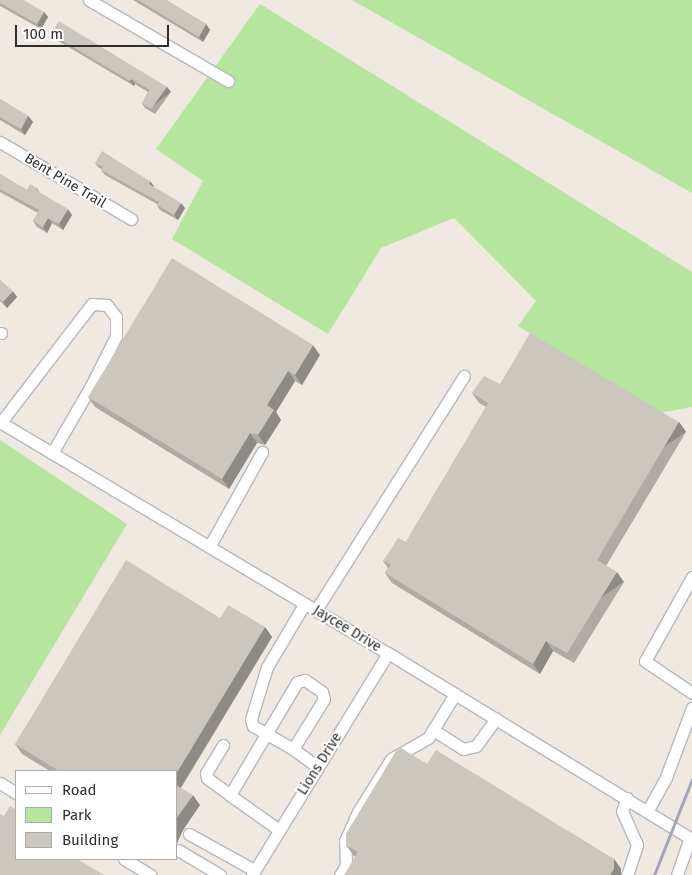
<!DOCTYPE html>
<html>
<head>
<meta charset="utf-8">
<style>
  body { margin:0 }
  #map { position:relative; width:692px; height:875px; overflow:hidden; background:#efe9e1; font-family:"Fira Sans",sans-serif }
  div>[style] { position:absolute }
  .green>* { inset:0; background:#b6e59e }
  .roads { filter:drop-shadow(1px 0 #b4b7c1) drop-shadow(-1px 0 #b4b7c1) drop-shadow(0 1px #b4b7c1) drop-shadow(0 -1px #b4b7c1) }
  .minor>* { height:11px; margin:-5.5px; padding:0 5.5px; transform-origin:5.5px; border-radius:5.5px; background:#fff }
  .rail>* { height:3px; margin:-1.5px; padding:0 1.5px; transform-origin:1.5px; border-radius:1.5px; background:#a3a6b8 }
  .wall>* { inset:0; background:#afaba4 }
  .shaded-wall>* { inset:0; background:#8e8b86; transform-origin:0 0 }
  .building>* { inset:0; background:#cbc7bf }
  span { translate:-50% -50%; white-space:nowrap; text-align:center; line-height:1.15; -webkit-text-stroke:4px #fff; paint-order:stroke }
  .street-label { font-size:14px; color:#2e2e2e }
  .legend { position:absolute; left:15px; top:770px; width:162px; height:90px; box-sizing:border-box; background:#fff; border:1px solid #ababab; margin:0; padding:6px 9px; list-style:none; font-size:15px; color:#2e2e2e }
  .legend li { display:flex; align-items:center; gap:10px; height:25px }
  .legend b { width:25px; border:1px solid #ababab }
  .scale { position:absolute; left:15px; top:25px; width:154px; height:22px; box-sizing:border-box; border:2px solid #2e2e2e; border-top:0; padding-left:6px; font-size:15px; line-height:18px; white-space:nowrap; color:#2e2e2e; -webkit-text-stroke:4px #fff; paint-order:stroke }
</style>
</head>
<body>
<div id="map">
  <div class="green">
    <div style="clip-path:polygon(352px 0,692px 0,692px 193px)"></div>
    <div style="clip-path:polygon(260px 4px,692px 272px,692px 407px,659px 413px,518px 326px,536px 301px,454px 218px,381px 248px,328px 334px,172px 239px,203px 181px,156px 149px)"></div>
    <div style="clip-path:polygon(0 440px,127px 524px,0 735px)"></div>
  </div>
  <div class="roads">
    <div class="minor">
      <div style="left:89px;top:0;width:161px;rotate:30.2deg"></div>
      <div style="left:0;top:142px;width:152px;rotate:30.4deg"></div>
      <div style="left:0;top:333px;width:1px"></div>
      <div style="left:0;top:422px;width:452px;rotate:30.8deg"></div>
      <div style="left:388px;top:653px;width:356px;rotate:31.5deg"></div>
      <div style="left:1px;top:422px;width:149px;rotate:-52.4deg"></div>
      <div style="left:92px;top:304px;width:15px;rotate:4deg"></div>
      <div style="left:107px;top:305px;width:15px;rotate:53deg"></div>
      <div style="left:116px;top:317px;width:19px;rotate:90deg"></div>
      <div style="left:116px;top:336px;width:54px;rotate:116.6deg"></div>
      <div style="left:92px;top:384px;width:80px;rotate:120.1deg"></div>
      <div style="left:209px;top:547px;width:109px;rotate:-60.8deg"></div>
      <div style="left:692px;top:577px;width:96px;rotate:119.2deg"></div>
      <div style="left:645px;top:661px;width:57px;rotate:34.2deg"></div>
      <div style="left:316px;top:610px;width:277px;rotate:-57.7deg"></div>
      <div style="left:433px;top:730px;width:36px;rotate:32deg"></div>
      <div style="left:463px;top:749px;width:13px;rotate:-13deg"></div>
      <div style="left:476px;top:746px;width:34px;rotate:-54deg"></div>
      <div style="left:223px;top:745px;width:33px;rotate:121deg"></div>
      <div style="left:206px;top:773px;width:5px;rotate:79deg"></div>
      <div style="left:207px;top:778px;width:29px;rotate:36deg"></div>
      <div style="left:293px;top:749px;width:46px;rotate:-150.1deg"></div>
      <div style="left:253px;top:726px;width:7px;rotate:-106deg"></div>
      <div style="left:251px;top:719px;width:54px;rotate:-72.9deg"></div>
      <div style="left:267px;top:667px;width:74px;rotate:-59.3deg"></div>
      <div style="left:0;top:783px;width:19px;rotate:32deg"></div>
      <div style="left:627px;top:798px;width:14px;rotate:111deg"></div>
      <div style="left:622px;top:811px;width:37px;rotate:66deg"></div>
      <div style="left:637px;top:845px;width:32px;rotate:108deg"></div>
      <div style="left:648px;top:810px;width:38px;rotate:-61deg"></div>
      <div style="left:666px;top:777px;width:74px;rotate:-69.4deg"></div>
      <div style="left:279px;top:830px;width:60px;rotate:-144.5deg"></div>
      <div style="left:230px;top:795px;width:131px;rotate:-59.3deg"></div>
      <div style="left:297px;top:682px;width:8px;rotate:-14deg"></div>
      <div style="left:305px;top:680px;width:21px;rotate:35deg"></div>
      <div style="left:322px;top:692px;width:7px;rotate:74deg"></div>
      <div style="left:324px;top:699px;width:59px;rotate:121.8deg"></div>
      <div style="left:293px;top:749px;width:31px;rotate:36deg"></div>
      <div style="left:189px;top:834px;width:74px;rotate:29deg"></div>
      <div style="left:178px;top:850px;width:49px;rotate:30.8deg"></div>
      <div style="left:124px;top:859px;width:31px;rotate:31deg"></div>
      <div style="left:252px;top:875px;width:260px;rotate:-58.5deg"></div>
      <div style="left:340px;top:875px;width:12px;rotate:-59deg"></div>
      <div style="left:346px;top:865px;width:24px;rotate:-92deg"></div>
      <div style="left:345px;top:841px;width:32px;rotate:-66deg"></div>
      <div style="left:358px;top:812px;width:62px;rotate:-58.1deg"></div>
      <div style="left:391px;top:759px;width:43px;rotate:-29.6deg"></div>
      <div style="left:428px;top:738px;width:52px;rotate:-58.5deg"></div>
      <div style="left:677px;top:875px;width:39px;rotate:-71deg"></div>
    </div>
  </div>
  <div class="rail">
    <div style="left:654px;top:875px;width:103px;rotate:-68.4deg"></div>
  </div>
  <div class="wall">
    <div style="clip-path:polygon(0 0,44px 12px,48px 17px,41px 29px,0 6px)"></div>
    <div style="clip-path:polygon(133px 0,166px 0,206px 24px,210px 30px,203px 42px)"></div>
    <div style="clip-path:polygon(51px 34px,167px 87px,171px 92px,155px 114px,145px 108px,142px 103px,148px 92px,135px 84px,134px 86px,55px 39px)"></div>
    <div style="clip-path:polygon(0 99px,28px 116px,33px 122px,25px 135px,0 120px)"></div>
    <div style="clip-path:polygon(95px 163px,154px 186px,153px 187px,185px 208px,178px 220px,160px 210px,157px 205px,157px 204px,105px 175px,101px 170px,102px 169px,99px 168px)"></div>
    <div style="clip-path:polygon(0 174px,27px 190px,37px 188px,40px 193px,72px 215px,63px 230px,52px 223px,47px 233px,37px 227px,33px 221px,38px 213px,0 192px)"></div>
    <div style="clip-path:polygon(0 280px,17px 297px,7px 308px,0 301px)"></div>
    <div style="clip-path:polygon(320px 355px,302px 385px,295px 381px,276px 412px,281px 420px,265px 445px,257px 443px,229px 489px,95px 407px,88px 397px)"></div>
    <div style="clip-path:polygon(500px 384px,679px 422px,686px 432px,606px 566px,624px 582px,574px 663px,553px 651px,540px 674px,392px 583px,385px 573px,388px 568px,383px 561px,406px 542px,486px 407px,479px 403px,472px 393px)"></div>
    <div style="clip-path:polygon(220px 618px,265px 627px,272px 637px,181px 788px,200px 805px,183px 830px,177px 843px,176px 843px,176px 771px,50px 771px,22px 754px,15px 744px)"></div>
    <div style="clip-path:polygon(427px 764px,614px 859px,621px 869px,355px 857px,353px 855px,346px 845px)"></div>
  </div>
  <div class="shaded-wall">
    <div style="clip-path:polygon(44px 12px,48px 17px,41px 29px,37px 24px)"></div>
    <div style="clip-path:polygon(206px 24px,210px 30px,203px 42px,199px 37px)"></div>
    <div style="clip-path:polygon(131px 79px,135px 84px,134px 86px,130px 81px)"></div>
    <div style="left:167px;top:87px;width:6px;height:27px;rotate:51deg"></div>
    <div style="clip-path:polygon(28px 116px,33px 122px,25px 135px,21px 129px)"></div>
    <div style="clip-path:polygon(150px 181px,154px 186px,152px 189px,149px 184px)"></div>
    <div style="clip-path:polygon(181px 203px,185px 208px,178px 220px,174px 215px)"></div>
    <div style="clip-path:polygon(68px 209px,72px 215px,63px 230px,59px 224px)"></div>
    <div style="clip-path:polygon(48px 218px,52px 223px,47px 233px,43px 227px)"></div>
    <div style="clip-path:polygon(13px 291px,17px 297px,7px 308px,3px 302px)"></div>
    <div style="clip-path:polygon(313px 345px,320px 355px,302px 385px,295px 375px)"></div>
    <div style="clip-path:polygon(288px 371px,295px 381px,276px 412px,281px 420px,265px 445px,258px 435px,267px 405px)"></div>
    <div style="left:679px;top:422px;width:12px;height:161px;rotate:55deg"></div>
    <div style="clip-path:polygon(250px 433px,257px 443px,229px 489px,222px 479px)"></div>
    <div style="left:617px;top:572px;width:12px;height:95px;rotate:55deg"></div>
    <div style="clip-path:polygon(265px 627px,272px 637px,178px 792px,176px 789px,176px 774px)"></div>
    <div style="clip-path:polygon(546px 641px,553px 651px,540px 674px,533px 664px)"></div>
    <div style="clip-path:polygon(193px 795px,200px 805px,183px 830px,177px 843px,176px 841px,176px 819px)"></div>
    <div style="clip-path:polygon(614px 859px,621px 869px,621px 875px,610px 875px)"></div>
  </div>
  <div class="building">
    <div style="clip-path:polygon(0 0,24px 0,44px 12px,37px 24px,0 3px)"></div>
    <div style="clip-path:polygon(138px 0,166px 0,206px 24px,199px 37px)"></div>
    <div style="clip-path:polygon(59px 21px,167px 87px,151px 109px,142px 103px,150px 90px,131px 79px,130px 81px,51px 34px)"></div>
    <div style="clip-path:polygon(0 99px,28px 116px,21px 129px,0 117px)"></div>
    <div style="clip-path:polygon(102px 151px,150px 181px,149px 184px,181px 203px,174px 215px,157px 205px,159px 202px,101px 170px,103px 167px,95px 163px)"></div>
    <div style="clip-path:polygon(0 174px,27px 190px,30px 184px,37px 188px,36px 190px,68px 209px,59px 224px,48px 218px,43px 227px,33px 221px,39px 210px,0 189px)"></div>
    <div style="clip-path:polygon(172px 258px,313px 345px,295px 375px,288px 371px,267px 405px,274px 410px,258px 435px,250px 433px,222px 479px,88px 397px)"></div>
    <div style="clip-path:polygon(0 280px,13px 291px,3px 302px,0 299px)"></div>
    <div style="clip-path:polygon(530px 333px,679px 422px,597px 560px,617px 572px,567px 653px,546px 641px,533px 664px,385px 573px,391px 564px,383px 561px,398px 538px,406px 542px,488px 403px,472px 393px,484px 376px,500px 384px)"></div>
    <div style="clip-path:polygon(126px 560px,220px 618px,228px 605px,265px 627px,176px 774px,176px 771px,59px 771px,15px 744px)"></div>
    <div style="clip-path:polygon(401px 748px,427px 764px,436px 750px,614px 859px,614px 869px,610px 875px,344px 875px,358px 852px,346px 845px,346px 834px,396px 751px)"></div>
    <div style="clip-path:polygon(176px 785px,193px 795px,176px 819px)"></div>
    <div style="clip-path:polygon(10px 806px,16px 810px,16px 859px,77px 859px,104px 875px,0 875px,0 814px,4px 816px)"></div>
  </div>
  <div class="street-label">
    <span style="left:65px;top:181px;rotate:31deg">Bent Pine Trail</span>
    <span style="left:347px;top:629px;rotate:31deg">Jaycee Drive</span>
    <span style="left:320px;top:764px;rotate:-58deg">Lions Drive</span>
  </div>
  <ul class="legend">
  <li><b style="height:6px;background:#fff"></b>Road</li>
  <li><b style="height:14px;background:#b6e59e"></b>Park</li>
  <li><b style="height:14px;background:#cbc7bf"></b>Building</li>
  </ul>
  <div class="scale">100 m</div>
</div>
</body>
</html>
